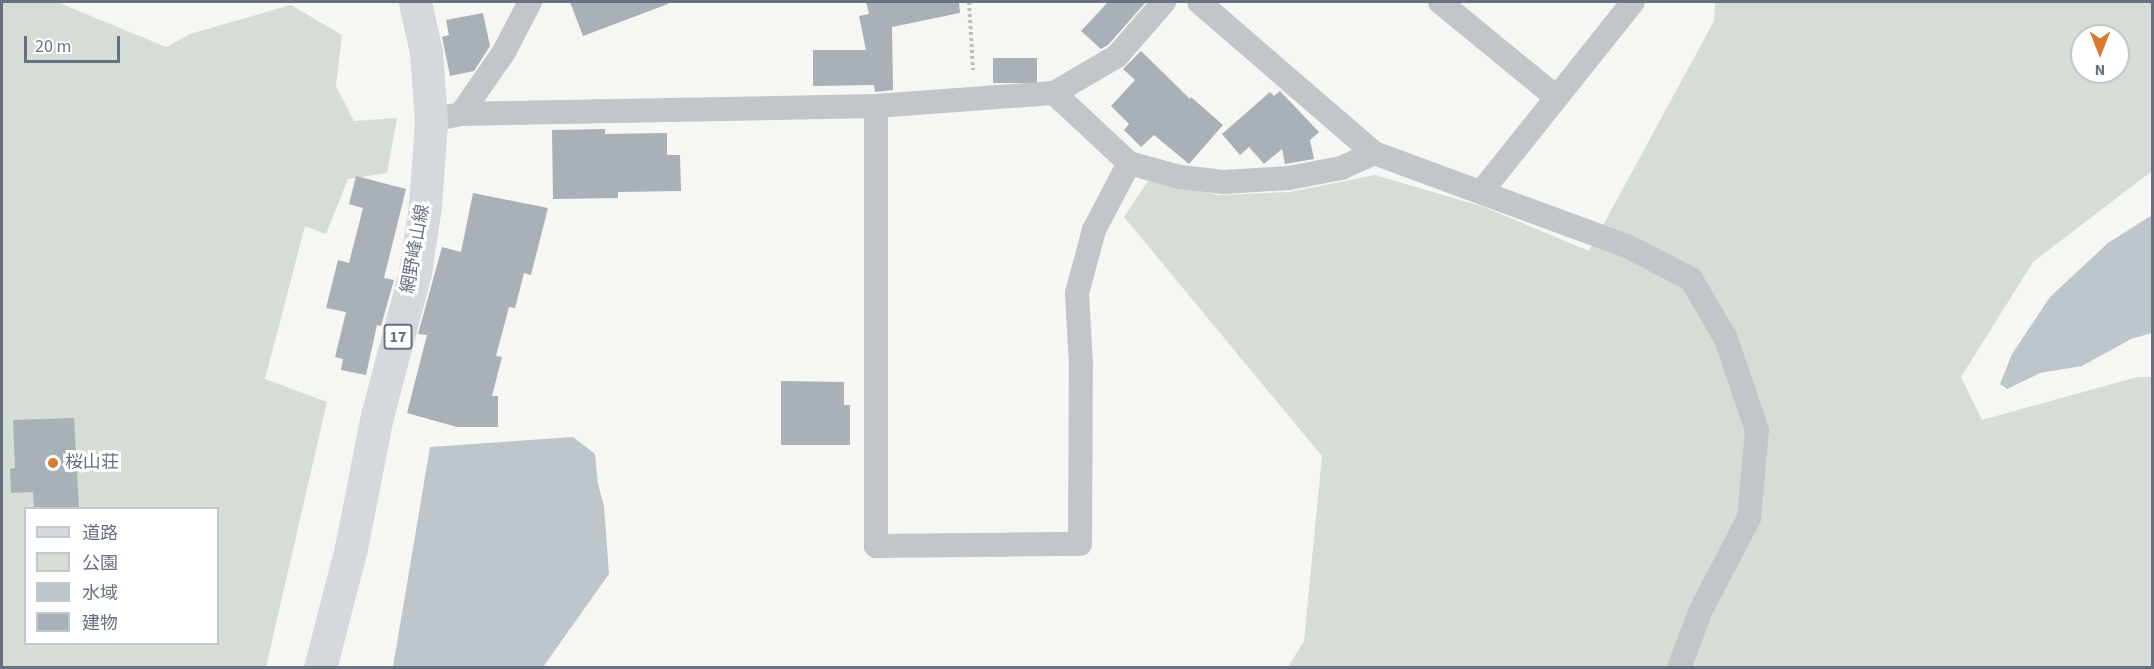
<!DOCTYPE html>
<html>
<head>
<meta charset="utf-8">
<style>
  body { margin:0 }
  #map { position:relative; width:2154px; height:669px; overflow:hidden; background:#f6f6f3; font-family:"Source Sans 3","Noto Sans JP",sans-serif }
  div>[style] { position:absolute }
  .green>* { inset:0; background:#d6ddd5 }
  .water>* { inset:0; background:#bec5cb }
  .building>* { inset:0; background:#aab0b7; transform-origin:0 0 }
  .path>* { height:4px; margin-top:-2px; transform-origin:0; background:repeating-linear-gradient(90deg,#bcbdc0 0 3px,transparent 0 6px) }
  .minor>* { height:24px; margin:-12px; padding:0 12px; transform-origin:12px; border-radius:12px; background:#c2c5c9 }
  .primary>* { height:33px; margin:-16.5px; padding:0 16.5px; transform-origin:16.5px; border-radius:16.5px; background:#d5d8dc }
  .dots>* { width:16px; height:16px; translate:-50% -50%; box-sizing:border-box; border:3px solid #fff; border-radius:50% }
  span { translate:-50% -50%; white-space:nowrap; text-align:center; line-height:1.15; -webkit-text-stroke:6px #fff; paint-order:stroke }
  .shield-label span { padding:2px 4px; background:#fff; border:2px solid; border-radius:4px; -webkit-text-stroke-width:0 }
  .shield-label { font-size:16px; color:#677182; font-weight:700 }
  .street-label { font-size:18px; color:#677182 }
  .poi-label { font-size:18px; color:#677182 }
  .left { translate:0 -50%; text-align:left }
  .frame { position:absolute; inset:0; border:3px solid #677182; pointer-events:none }
  .legend { position:absolute; left:24px; top:507px; width:195px; height:138px; box-sizing:border-box; background:#fff; border:2px solid #c2c6cd; margin:0; padding:8px 10px; list-style:none; font-size:18px; color:#677182 }
  .legend li { display:flex; align-items:center; gap:12px; height:30px }
  .legend b { width:30px; border:2px solid #c2c6cd }
  .north { position:absolute; left:2070px; top:24px; width:60px; height:60px; box-sizing:border-box; background:#fff; border:2px solid #c2c6cd; border-radius:50%; rotate:180deg; font-size:16px; font-weight:700; line-height:24px; text-align:center; color:#677182 }
  .north::after { content:''; display:block; margin:auto; width:21px; height:27px; background:#d97a31; clip-path:polygon(50% 0,100% 100%,50% 72%,0 100%) }
  .scale { position:absolute; left:24px; top:36px; width:96px; height:27px; box-sizing:border-box; border:3px solid #677182; border-top:0; padding-left:8px; font-size:18px; line-height:21px; white-space:nowrap; color:#677182; -webkit-text-stroke:4px #fff; paint-order:stroke }
</style>
</head>
<body>
<div id="map">
  <div class="green">
    <div style="clip-path:polygon(evenodd,2px 2px,57px 2px,166px 47px,190px 34px,291px 5px,342px 35px,336px 86px,354px 121px,397px 118px,387px 173px,348px 179px,326px 234px,305px 226px,265px 379px,327px 402px,266px 667px,2px 667px,2px 2px,26px 508px,218px 508px,218px 644px,26px 644px,26px 508px)"></div>
    <div style="clip-path:polygon(evenodd,1715px 2px,2152px 2px,2152px 171px,2033px 262px,1961px 377px,1982px 420px,2137px 377px,2152px 377px,2152px 667px,1288px 667px,1304px 641px,1322px 456px,1124px 217px,1148px 181px,1219px 195px,1290px 192px,1375px 175px,1484px 207px,1589px 251px,1714px 21px,1715px 2px,2082px 36px,2118px 36px,2118px 72px,2082px 72px,2082px 36px)"></div>
  </div>
  <div class="water">
    <div style="clip-path:polygon(2152px 215px,2152px 333px,2131px 339px,2082px 366px,2040px 373px,2007px 389px,2000px 384px,2012px 354px,2050px 297px,2108px 243px)"></div>
    <div style="clip-path:polygon(573px 437px,595px 454px,598px 484px,604px 506px,609px 574px,543px 667px,393px 667px,430px 447px)"></div>
  </div>
  <div class="building">
    <div style="clip-path:polygon(570px 2px,668px 2px,668px 4px,583px 36px)"></div>
    <div style="clip-path:polygon(866px 2px,959px 2px,960px 13px,892px 27px,893px 90px,875px 92px,874px 85px,813px 86px,813px 50px,866px 50px,859px 16px,869px 14px)"></div>
    <div style="clip-path:polygon(1108px 2px,1146px 2px,1108px 45px,1101px 49px,1081px 31px)"></div>
    <div style="clip-path:polygon(483px 13px,490px 46px,474px 71px,450px 76px,442px 37px,449px 35px,446px 20px)"></div>
    <div style="clip-path:polygon(1141px 51px,1190px 99px,1191px 97px,1223px 125px,1189px 164px,1154px 135px,1141px 147px,1124px 130px,1129px 124px,1111px 106px,1135px 80px,1123px 69px)"></div>
    <div style="left:993px;top:58px;width:44px;height:25px"></div>
    <div style="clip-path:polygon(1280px 91px,1319px 132px,1310px 140px,1314px 159px,1285px 164px,1282px 149px,1264px 164px,1249px 147px,1240px 155px,1222px 134px,1270px 92px,1274px 96px)"></div>
    <div style="clip-path:polygon(605px 129px,605px 134px,667px 133px,667px 155px,680px 155px,681px 191px,618px 192px,618px 198px,553px 199px,552px 130px)"></div>
    <div style="clip-path:polygon(356px 176px,406px 189px,384px 278px,394px 280px,381px 326px,377px 325px,366px 375px,341px 370px,343px 359px,335px 357px,346px 312px,326px 308px,338px 260px,349px 263px,363px 208px,349px 204px)"></div>
    <div style="clip-path:polygon(473px 193px,548px 208px,531px 275px,524px 273px,515px 308px,509px 307px,496px 356px,502px 357px,492px 396px,498px 396px,498px 427px,457px 427px,407px 413px,427px 335px,418px 334px,442px 247px,461px 252px)"></div>
    <div style="clip-path:polygon(781px 381px,844px 382px,844px 405px,850px 405px,850px 445px,781px 445px)"></div>
    <div style="clip-path:polygon(74px 418px,79px 508px,34px 508px,33px 492px,11px 493px,10px 469px,15px 468px,13px 420px)"></div>
  </div>
  <div class="path">
    <div style="left:969px;top:2px;width:68px;rotate:86.6deg"></div>
  </div>
  <div class="minor">
    <div style="left:1199px;top:2px;width:231px;rotate:40.8deg"></div>
    <div style="left:1374px;top:153px;width:270px;rotate:20.2deg"></div>
    <div style="left:1627px;top:246px;width:72px;rotate:27.3deg"></div>
    <div style="left:1691px;top:279px;width:69px;rotate:59.7deg"></div>
    <div style="left:1726px;top:339px;width:96px;rotate:71.2deg"></div>
    <div style="left:1757px;top:430px;width:88px;rotate:95.2deg"></div>
    <div style="left:1749px;top:518px;width:104px;rotate:117.6deg"></div>
    <div style="left:1701px;top:610px;width:62px;rotate:110.8deg"></div>
    <div style="left:1440px;top:2px;width:150px;rotate:39.3deg"></div>
    <div style="left:876px;top:106px;width:440px;rotate:90deg"></div>
    <div style="left:876px;top:546px;width:204px;rotate:-0.6deg"></div>
    <div style="left:1080px;top:544px;width:179px;rotate:-89.7deg"></div>
    <div style="left:1081px;top:365px;width:72px;rotate:-93.2deg"></div>
    <div style="left:1077px;top:293px;width:65px;rotate:-74.9deg"></div>
    <div style="left:1094px;top:230px;width:76px;rotate:-62.4deg"></div>
    <div style="left:1129px;top:163px;width:103px;rotate:-137deg"></div>
    <div style="left:461px;top:114px;width:75px;rotate:-55.3deg"></div>
    <div style="left:504px;top:52px;width:56px;rotate:-62.5deg"></div>
    <div style="left:431px;top:120px;width:31px;rotate:-11deg"></div>
    <div style="left:461px;top:114px;width:415px;rotate:-1.1deg"></div>
    <div style="left:876px;top:106px;width:178px;rotate:-4.2deg"></div>
    <div style="left:1054px;top:93px;width:73px;rotate:-30.4deg"></div>
    <div style="left:1117px;top:56px;width:72px;rotate:-49deg"></div>
    <div style="left:1129px;top:163px;width:53px;rotate:15.4deg"></div>
    <div style="left:1180px;top:177px;width:44px;rotate:6.5deg"></div>
    <div style="left:1224px;top:182px;width:65px;rotate:-3.5deg"></div>
    <div style="left:1289px;top:178px;width:53px;rotate:-10.9deg"></div>
    <div style="left:1341px;top:168px;width:36px;rotate:-24deg"></div>
    <div style="left:1482px;top:191px;width:242px;rotate:-51.4deg"></div>
  </div>
  <div class="primary">
    <div style="left:320px;top:668px;width:124px;rotate:-75.5deg"></div>
    <div style="left:351px;top:548px;width:135px;rotate:-78.9deg"></div>
    <div style="left:377px;top:416px;width:149px;rotate:-75.2deg"></div>
    <div style="left:415px;top:272px;width:67px;rotate:-81.4deg"></div>
    <div style="left:425px;top:206px;width:86px;rotate:-86deg"></div>
    <div style="left:431px;top:120px;width:68px;rotate:-94.2deg"></div>
    <div style="left:426px;top:52px;width:51px;rotate:-102.4deg"></div>
  </div>
  <div class="dots">
    <div style="left:53px;top:463px;background:#d97a31"></div>
  </div>
  <div class="shield-label">
    <span style="left:398px;top:337px">17</span>
  </div>
  <div class="street-label">
    <span style="left:416px;top:249px;rotate:-80deg">網野峰山線</span>
  </div>
  <div class="poi-label">
    <span class="left" style="left:65px;top:463px">桜山荘</span>
  </div>
  <div class="frame"></div>
  <ul class="legend">
  <li><b style="height:8px;background:#d5d8dc"></b>道路</li>
  <li><b style="height:16px;background:#d6ddd5"></b>公園</li>
  <li><b style="height:16px;background:#bec5cb"></b>水域</li>
  <li><b style="height:16px;background:#aab0b7"></b>建物</li>
  </ul>
  <div class="north">N</div>
  <div class="scale">20 m</div>
</div>
</body>
</html>
